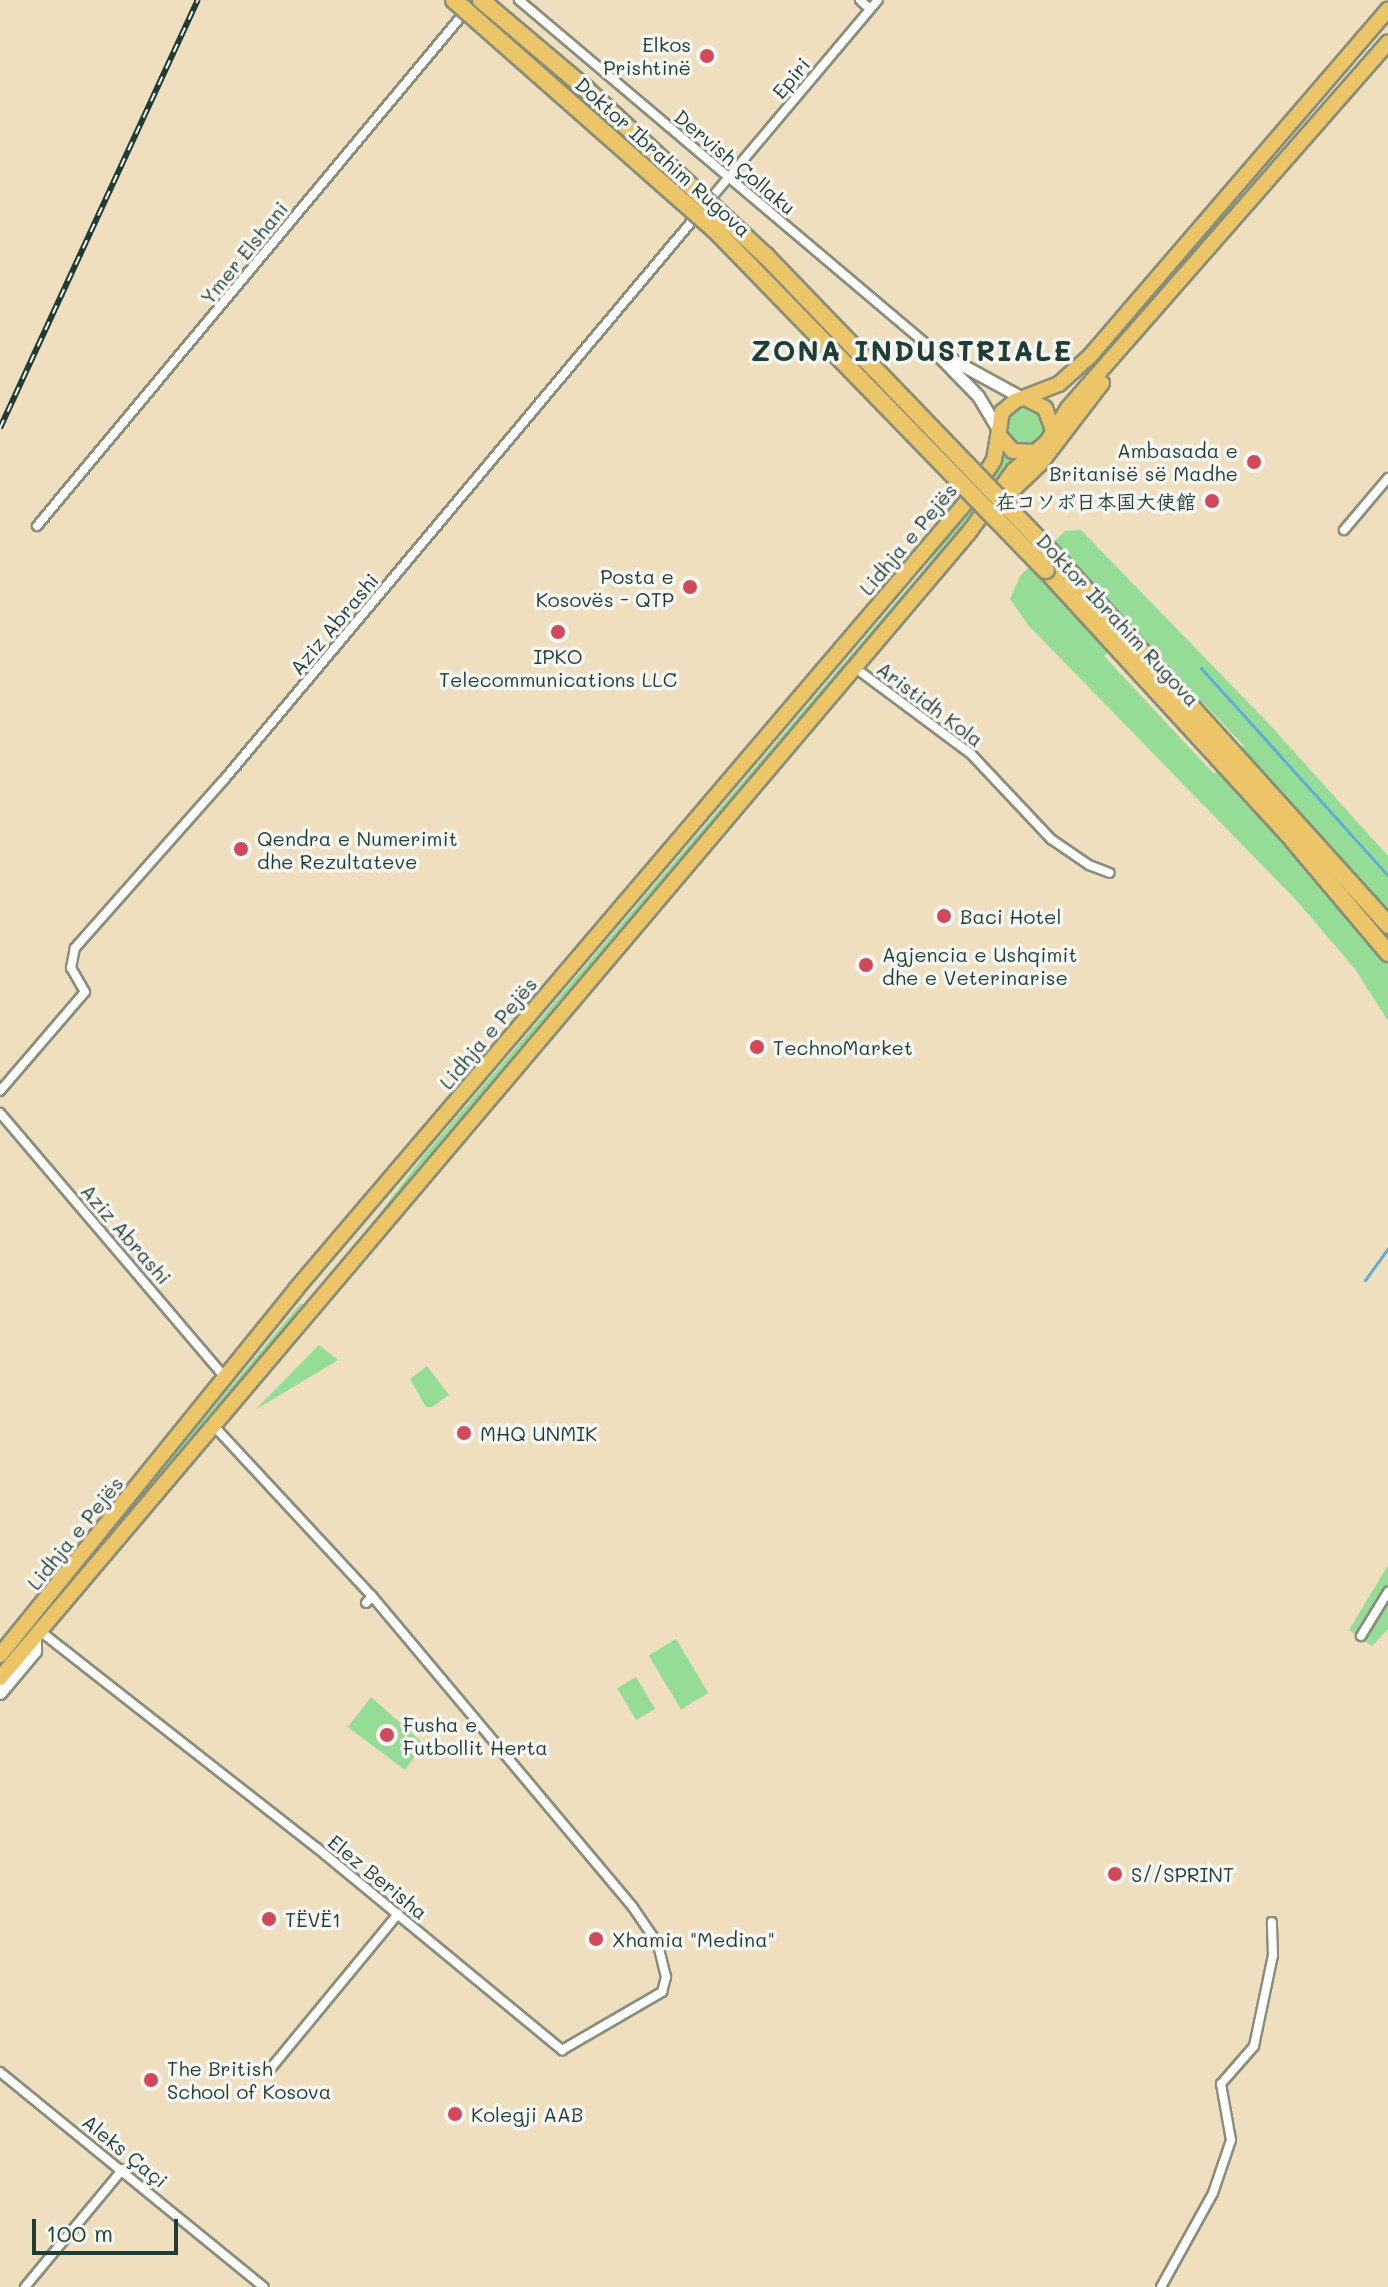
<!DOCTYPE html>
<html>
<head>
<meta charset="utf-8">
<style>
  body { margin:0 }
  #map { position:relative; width:1388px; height:2287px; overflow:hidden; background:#efdfbf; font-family:Mali,"LXGW WenKai TC","Klee One",sans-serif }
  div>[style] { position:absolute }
  .green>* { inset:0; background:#95dc96; transform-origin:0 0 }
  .round { border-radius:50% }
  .stream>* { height:3px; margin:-1.5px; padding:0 1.5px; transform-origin:1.5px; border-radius:1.5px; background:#5fadd9 }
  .roads { filter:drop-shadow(2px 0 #878e7a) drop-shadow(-2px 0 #878e7a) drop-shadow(0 2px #878e7a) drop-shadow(0 -2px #878e7a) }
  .minor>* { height:8px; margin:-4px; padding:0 4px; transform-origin:4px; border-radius:4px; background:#fff }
  .tertiary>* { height:11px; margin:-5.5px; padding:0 5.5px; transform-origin:5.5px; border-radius:5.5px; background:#fff }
  .trunk>* { height:14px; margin:-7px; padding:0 7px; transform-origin:7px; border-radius:7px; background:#edc569 }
  .motorway>* { height:16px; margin:-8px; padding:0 8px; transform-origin:8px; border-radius:8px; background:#edc569 }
  .rail>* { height:6px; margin-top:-3px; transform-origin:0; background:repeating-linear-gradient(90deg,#f6f6f2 0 9px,#1f3d34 0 18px); box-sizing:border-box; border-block:2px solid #1f3d34 }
  .bridges { filter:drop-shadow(2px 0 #878e7a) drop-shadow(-2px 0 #878e7a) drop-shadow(0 2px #878e7a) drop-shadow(0 -2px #878e7a) }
  .motorway-bridge>* { height:16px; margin:-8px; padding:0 8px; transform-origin:8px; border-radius:8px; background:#edc569 }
  .dots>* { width:22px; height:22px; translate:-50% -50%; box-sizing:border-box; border:4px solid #f6f6f2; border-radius:50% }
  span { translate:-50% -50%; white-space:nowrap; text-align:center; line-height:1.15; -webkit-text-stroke:7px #f6f6f2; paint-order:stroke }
  .poi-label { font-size:20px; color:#1f3d34 }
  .right { translate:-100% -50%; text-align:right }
  .left { translate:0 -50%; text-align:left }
  .street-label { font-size:20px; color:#1f3d34 }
  .district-label { font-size:28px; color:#1f3d34; font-weight:700; letter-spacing:2px }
  .scale { position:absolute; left:32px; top:2219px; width:146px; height:36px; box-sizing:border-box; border:4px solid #1f3d34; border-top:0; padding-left:10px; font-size:24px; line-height:28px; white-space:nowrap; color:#1f3d34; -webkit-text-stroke:6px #f6f6f2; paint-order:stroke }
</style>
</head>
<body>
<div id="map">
  <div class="green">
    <div class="round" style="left:1006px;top:408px;width:38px;height:38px"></div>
    <div style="clip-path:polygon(1003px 456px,1017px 461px,938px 559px,333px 1274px,426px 1153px,923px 570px,988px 486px)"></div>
    <div style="clip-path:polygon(evenodd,1081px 530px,1270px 725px,1388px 856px,1388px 1021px,1355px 969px,1297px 901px,1028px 625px,1010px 599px,1020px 576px,1065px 531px,1081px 530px,1134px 630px,1244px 746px,1214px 774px,1104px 656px,1134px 630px)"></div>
    <div style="clip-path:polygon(300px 1304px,307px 1304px,82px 1571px,152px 1481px)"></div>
    <div style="clip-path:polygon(319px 1345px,338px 1360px,255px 1410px)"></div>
    <div style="clip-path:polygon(427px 1366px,449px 1395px,432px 1407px,426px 1407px,410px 1379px)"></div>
    <div style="clip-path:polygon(1388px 1565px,1388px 1629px,1372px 1646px,1349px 1630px)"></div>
    <div style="left:676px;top:1639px;width:63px;height:32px;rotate:59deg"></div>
    <div style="left:636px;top:1677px;width:37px;height:22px;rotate:59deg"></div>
    <div style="clip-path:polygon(371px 1697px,424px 1744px,405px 1770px,348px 1727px)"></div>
  </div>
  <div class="stream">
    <div style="left:1201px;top:668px;width:280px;rotate:48deg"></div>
    <div style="left:1365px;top:1280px;width:39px;rotate:-54deg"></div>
  </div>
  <div class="roads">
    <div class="minor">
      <div style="left:519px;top:0;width:539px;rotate:40.19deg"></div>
      <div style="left:860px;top:0;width:13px;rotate:42deg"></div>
      <div style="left:707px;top:203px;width:265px;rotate:-49.9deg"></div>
      <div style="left:37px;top:526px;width:684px;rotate:-50.22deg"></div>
      <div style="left:1344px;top:530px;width:68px;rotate:-49.8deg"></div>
      <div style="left:854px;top:667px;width:146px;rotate:36.6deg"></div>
      <div style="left:971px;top:754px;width:117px;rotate:46.7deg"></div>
      <div style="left:1051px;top:839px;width:46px;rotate:34.4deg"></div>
      <div style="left:1089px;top:865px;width:22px;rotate:21deg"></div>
      <div style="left:0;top:1091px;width:130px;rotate:-49.4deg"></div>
      <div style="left:85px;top:992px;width:28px;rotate:-120deg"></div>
      <div style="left:71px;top:968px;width:20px;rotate:-79deg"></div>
      <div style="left:75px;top:948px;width:223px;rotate:-48.5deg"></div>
      <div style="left:223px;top:781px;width:740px;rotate:-50.05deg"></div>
      <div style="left:0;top:1113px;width:347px;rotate:49.6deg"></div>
      <div style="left:213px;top:1425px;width:233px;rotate:47.1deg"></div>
      <div style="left:372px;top:1596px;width:9px;rotate:131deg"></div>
      <div style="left:40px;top:1631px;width:352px;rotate:38.1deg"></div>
      <div style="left:317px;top:1848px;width:318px;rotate:39.5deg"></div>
      <div style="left:562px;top:2050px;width:116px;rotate:-30.1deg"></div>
      <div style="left:662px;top:1992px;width:16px;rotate:-75deg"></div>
      <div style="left:666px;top:1977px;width:34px;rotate:-104deg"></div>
      <div style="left:658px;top:1944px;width:46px;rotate:-124.4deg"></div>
      <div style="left:632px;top:1906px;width:405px;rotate:-130deg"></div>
      <div style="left:1361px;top:1636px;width:52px;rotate:-58.5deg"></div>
      <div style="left:271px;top:2068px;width:200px;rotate:-50.5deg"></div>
      <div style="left:0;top:2072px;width:340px;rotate:39.2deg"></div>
      <div style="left:25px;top:2287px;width:153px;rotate:-50.3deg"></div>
      <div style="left:1161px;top:2287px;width:107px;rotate:-61deg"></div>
      <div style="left:1213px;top:2193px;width:56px;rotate:-71.2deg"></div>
      <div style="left:1231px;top:2140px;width:57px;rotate:-100.1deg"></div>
      <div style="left:1221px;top:2084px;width:50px;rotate:-49deg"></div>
      <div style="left:1254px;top:2046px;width:93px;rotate:-78.2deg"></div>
      <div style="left:1273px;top:1955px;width:33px;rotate:-92deg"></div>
    </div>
    <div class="tertiary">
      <div style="left:931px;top:348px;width:106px;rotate:28.7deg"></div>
      <div style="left:940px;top:357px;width:54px;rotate:45.7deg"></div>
      <div style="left:978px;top:396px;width:39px;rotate:59deg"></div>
      <div style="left:0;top:1693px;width:55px;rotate:-50.2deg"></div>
      <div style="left:35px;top:1651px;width:14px;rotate:-90deg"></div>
    </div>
    <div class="trunk">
      <div style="left:1027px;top:399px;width:20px;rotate:27deg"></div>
      <div style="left:1045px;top:408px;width:20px;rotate:70deg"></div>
      <div style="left:999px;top:435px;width:21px;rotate:49deg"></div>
      <div style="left:1013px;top:451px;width:21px;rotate:3deg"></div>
      <div style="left:996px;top:506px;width:61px;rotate:-43.7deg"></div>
      <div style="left:1040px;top:464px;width:102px;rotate:-52.6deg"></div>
      <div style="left:0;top:1655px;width:471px;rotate:-51deg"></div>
      <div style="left:296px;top:1289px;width:1035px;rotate:-49.58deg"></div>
      <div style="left:967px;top:501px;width:49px;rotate:-56.6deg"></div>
      <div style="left:994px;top:460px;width:49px;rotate:-80.5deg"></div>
      <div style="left:1002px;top:412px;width:17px;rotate:-40deg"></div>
      <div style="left:1015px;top:401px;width:47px;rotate:-21.1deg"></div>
      <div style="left:1059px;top:384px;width:42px;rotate:-42.1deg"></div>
      <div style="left:1090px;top:356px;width:457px;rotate:-49.3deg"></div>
      <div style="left:0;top:1678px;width:1502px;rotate:-49.78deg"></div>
      <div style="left:970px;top:531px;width:75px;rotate:-54.2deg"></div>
      <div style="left:1014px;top:470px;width:43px;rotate:-40.3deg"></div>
      <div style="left:1047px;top:442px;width:40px;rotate:-58deg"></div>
      <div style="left:1068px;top:408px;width:486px;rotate:-48.8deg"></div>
    </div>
    <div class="motorway">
      <div style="left:1056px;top:557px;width:496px;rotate:47.9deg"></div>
      <div style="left:1046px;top:570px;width:366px;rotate:47.5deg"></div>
      <div style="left:1293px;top:840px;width:148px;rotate:49.9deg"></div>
    </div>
  </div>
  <div class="rail">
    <div style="left:0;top:428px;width:472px;rotate:-65.2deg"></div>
  </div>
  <div class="bridges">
    <div class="motorway-bridge">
      <div style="left:454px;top:0;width:349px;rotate:41.4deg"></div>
      <div style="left:716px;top:231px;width:473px;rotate:45.8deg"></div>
      <div style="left:481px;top:0;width:136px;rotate:40.2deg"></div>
      <div style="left:585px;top:88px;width:247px;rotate:42.9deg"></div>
      <div style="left:766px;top:256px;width:418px;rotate:46.1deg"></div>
    </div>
  </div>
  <div class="dots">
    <div style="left:707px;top:56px;background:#d1495b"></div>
    <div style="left:1254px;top:462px;background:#d1495b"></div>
    <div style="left:1212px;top:501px;background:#d1495b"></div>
    <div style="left:690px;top:587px;background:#d1495b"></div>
    <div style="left:558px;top:632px;background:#d1495b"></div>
    <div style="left:241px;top:849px;background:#d1495b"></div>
    <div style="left:944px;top:916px;background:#d1495b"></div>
    <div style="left:866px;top:965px;background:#d1495b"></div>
    <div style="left:757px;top:1047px;background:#d1495b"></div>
    <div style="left:464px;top:1433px;background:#d1495b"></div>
    <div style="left:387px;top:1735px;background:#d1495b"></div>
    <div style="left:1115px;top:1874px;background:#d1495b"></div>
    <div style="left:269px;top:1919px;background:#d1495b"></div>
    <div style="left:596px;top:1939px;background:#d1495b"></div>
    <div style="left:151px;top:2080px;background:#d1495b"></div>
    <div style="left:455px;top:2114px;background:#d1495b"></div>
  </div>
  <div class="poi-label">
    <span class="right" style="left:691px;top:56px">Elkos<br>Prishtinë</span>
    <span class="right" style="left:1238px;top:462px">Ambasada e<br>Britanisë së Madhe</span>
    <span class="right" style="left:1196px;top:501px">在コソボ日本国大使館</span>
    <span class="right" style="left:674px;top:588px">Posta e<br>Kosovës - QTP</span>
    <span style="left:558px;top:668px">IPKO<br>Telecommunications LLC</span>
    <span class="left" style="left:257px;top:850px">Qendra e Numerimit<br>dhe Rezultateve</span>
    <span class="left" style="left:960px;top:916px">Baci Hotel</span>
    <span class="left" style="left:882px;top:966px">Agjencia e Ushqimit<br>dhe e Veterinarise</span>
    <span class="left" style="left:773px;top:1047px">TechnoMarket</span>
    <span class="left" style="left:480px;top:1433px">MHQ UNMIK</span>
    <span class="left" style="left:403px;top:1736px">Fusha e<br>Futbollit Herta</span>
    <span class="left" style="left:1131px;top:1874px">S//SPRINT</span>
    <span class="left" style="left:285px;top:1919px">TËVË1</span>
    <span class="left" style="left:612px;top:1939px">Xhamia "Medina"</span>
    <span class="left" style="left:167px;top:2080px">The British<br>School of Kosova</span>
    <span class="left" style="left:471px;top:2114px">Kolegji AAB</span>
  </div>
  <div class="street-label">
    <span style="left:791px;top:78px;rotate:-50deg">Epiri</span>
    <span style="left:663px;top:157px;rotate:42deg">Doktor Ibrahim Rugova</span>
    <span style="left:735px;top:162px;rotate:40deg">Dervish Çollaku</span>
    <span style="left:244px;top:253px;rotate:-51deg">Ymer Elshani</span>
    <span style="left:908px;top:539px;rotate:-50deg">Lidhja e Pejës</span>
    <span style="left:1118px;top:620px;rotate:47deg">Doktor Ibrahim Rugova</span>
    <span style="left:334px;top:624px;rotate:-50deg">Aziz Abrashi</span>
    <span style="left:930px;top:704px;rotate:37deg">Aristidh Kola</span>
    <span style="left:488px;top:1033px;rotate:-50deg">Lidhja e Pejës</span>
    <span style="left:126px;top:1234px;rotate:49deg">Aziz Abrashi</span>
    <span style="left:75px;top:1533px;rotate:-51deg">Lidhja e Pejës</span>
    <span style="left:378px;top:1877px;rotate:39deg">Elez Berisha</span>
    <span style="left:125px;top:2151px;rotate:39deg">Aleks Çaçi</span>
  </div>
  <div class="district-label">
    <span style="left:912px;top:350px">ZONA INDUSTRIALE</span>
  </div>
  <div class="scale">100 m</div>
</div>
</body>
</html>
